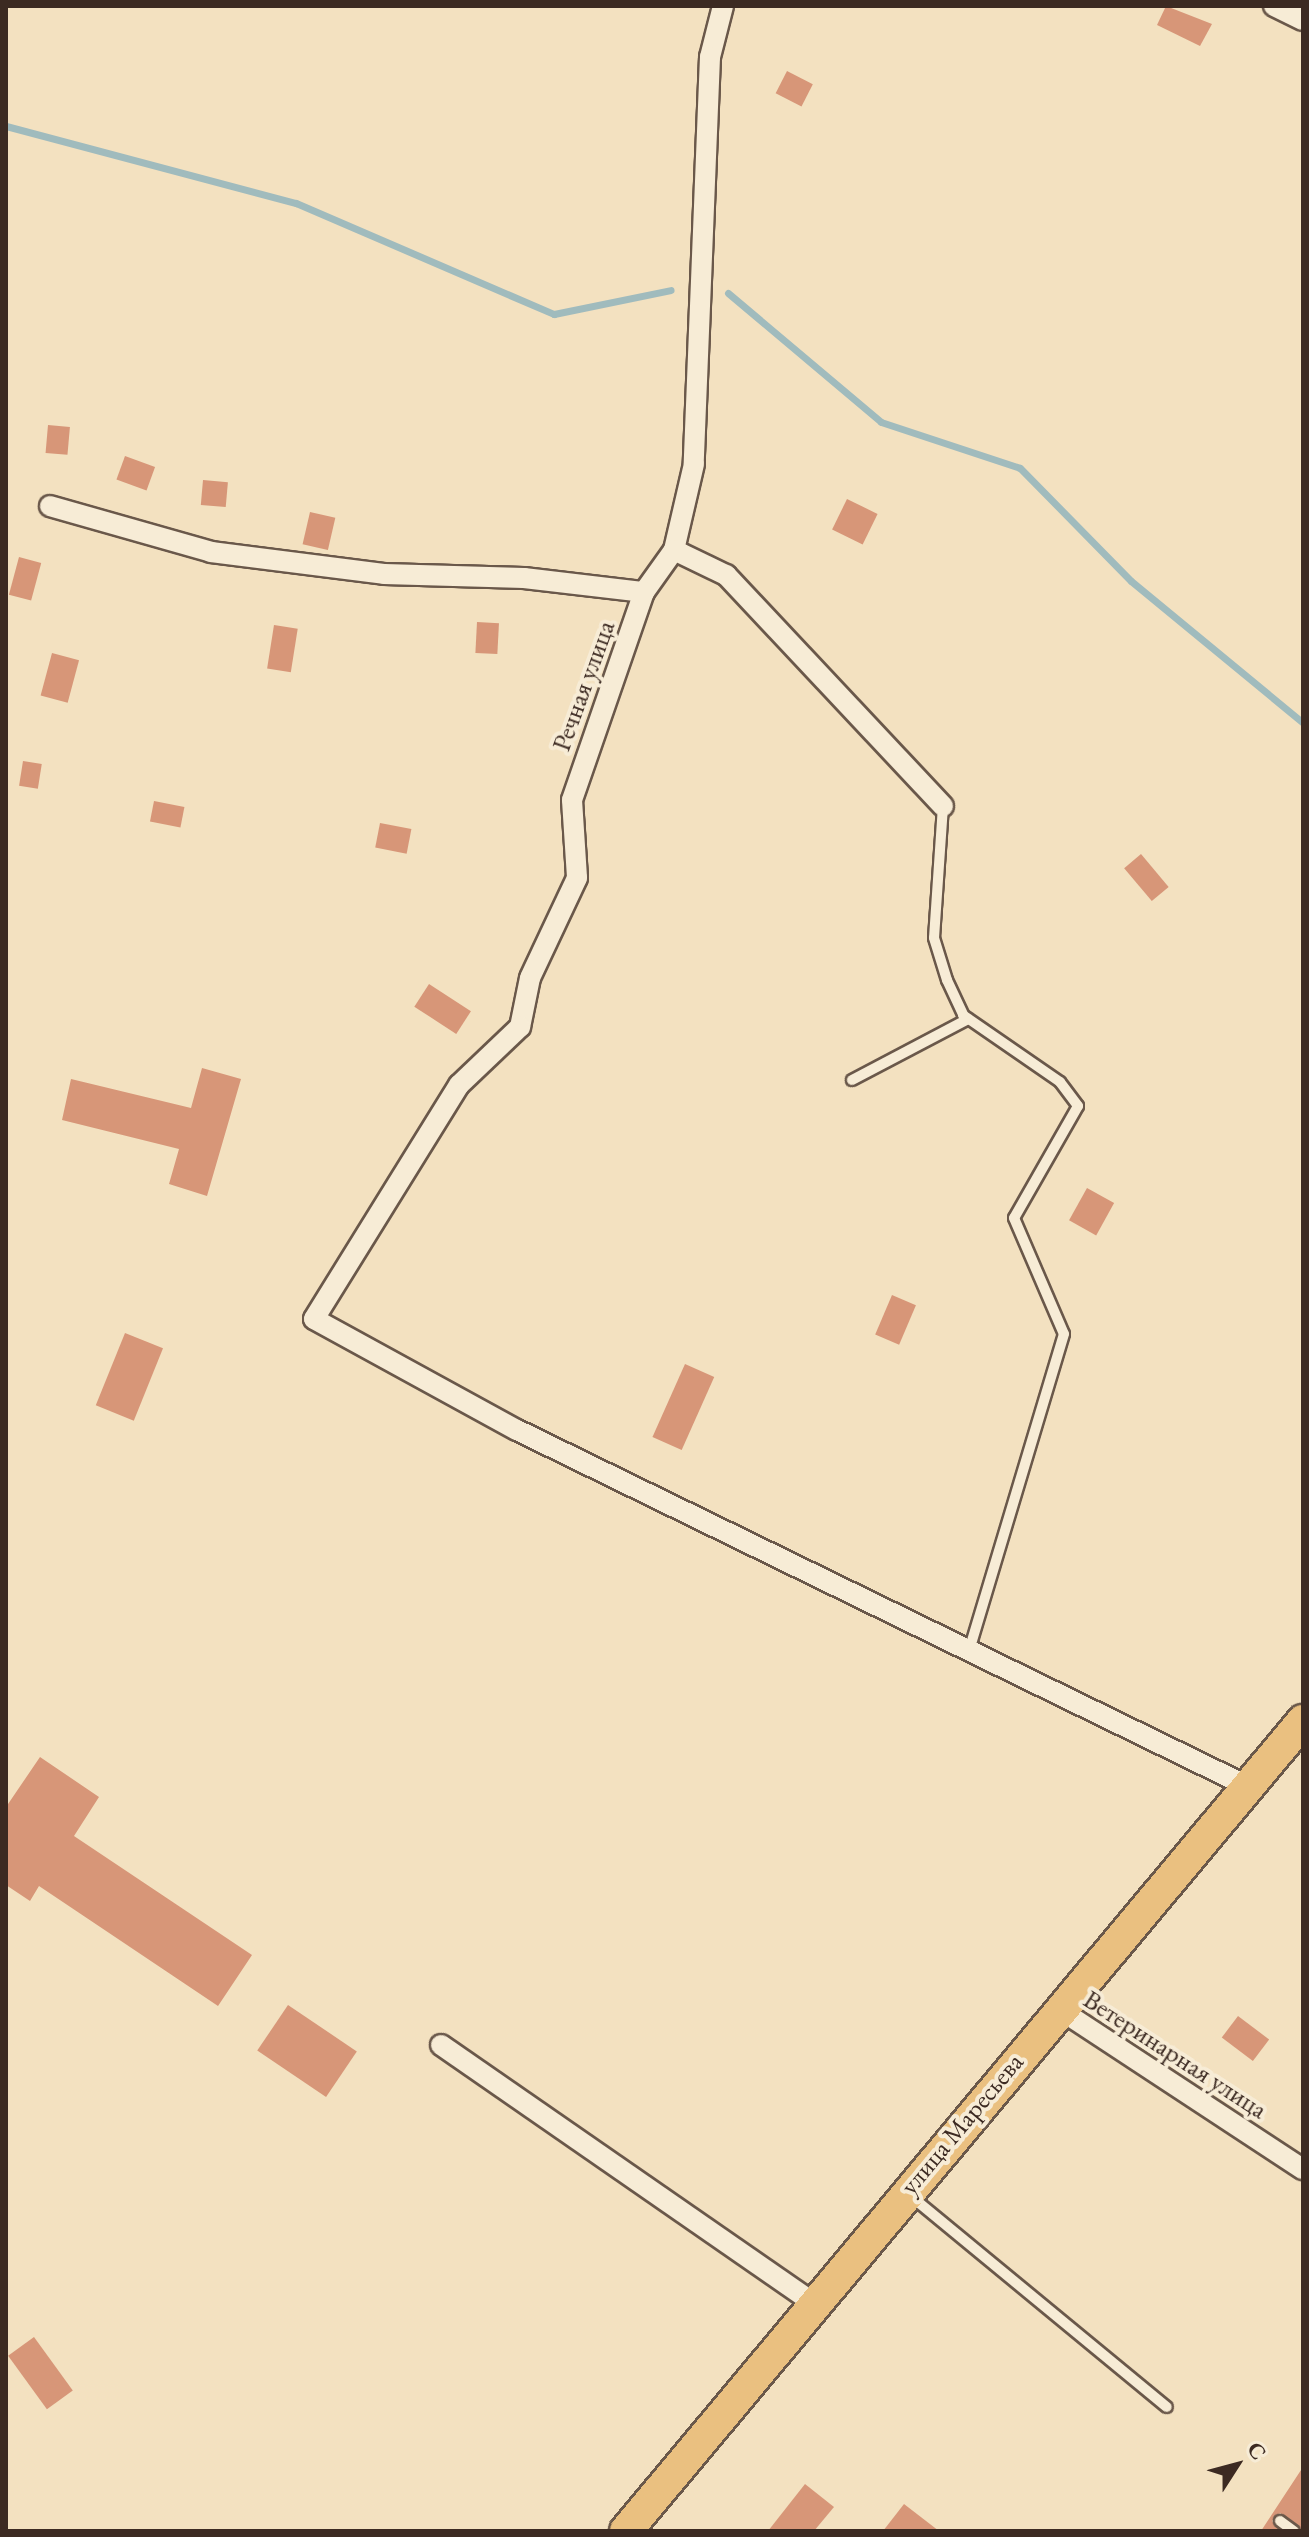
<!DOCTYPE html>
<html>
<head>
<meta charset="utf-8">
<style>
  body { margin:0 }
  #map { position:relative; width:1309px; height:2537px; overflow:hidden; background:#f3e1c0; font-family:"EB Garamond",serif }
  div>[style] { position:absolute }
  .stream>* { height:7px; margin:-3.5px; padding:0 3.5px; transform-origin:3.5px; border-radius:3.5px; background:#a0bbbd }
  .building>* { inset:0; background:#d79678; transform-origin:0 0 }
  .roads { filter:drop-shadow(2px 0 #6a584a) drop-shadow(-2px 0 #6a584a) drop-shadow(0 2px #6a584a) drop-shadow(0 -2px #6a584a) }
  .lane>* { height:10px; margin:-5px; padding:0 5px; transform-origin:5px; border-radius:5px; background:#f7ecd6 }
  .street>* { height:20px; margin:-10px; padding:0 10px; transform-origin:10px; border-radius:10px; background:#f7ecd6 }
  .primary>* { height:32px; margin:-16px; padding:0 16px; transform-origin:16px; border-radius:16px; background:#eac080 }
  span { translate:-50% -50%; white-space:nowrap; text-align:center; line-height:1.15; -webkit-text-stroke:8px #f7ecd6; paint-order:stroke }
  .street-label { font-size:26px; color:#3c2a22 }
  .frame { position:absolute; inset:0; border:8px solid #3c2a22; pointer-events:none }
  .north { position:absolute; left:1197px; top:2425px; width:80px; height:80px; -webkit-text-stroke:6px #f7ecd6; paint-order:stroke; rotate:54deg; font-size:22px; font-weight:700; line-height:32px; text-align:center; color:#3c2a22 }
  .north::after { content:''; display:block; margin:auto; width:28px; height:36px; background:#3c2a22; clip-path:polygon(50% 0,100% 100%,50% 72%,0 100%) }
</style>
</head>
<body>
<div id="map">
  <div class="stream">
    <div style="left:6px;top:126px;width:300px;rotate:14.9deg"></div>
    <div style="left:296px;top:203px;width:281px;rotate:23.3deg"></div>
    <div style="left:554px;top:314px;width:119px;rotate:-11.6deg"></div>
    <div style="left:728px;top:293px;width:200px;rotate:40.1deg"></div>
    <div style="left:881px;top:422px;width:146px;rotate:18.3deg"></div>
    <div style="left:1020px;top:468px;width:158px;rotate:45.5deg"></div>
    <div style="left:1131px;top:581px;width:223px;rotate:39.5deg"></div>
  </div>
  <div class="building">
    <div style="clip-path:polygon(1166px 6px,1212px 24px,1200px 46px,1157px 25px)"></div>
    <div style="left:787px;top:71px;width:29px;height:25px;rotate:27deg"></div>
    <div style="left:48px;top:425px;width:22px;height:28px;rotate:5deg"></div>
    <div style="left:125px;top:456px;width:32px;height:25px;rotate:20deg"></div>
    <div style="left:203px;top:480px;width:25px;height:25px;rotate:5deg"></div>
    <div style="left:847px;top:499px;width:34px;height:34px;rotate:26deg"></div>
    <div style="left:310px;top:512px;width:26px;height:33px;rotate:13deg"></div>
    <div style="left:19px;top:557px;width:23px;height:39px;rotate:15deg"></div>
    <div style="left:477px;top:622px;width:22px;height:31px;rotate:3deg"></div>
    <div style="left:274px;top:625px;width:24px;height:44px;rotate:9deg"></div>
    <div style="left:52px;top:653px;width:28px;height:44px;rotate:15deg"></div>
    <div style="left:23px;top:761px;width:19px;height:25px;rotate:9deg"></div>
    <div style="left:154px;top:801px;width:31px;height:21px;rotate:11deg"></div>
    <div style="left:380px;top:823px;width:32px;height:25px;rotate:11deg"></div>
    <div style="left:1141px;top:854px;width:43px;height:22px;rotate:50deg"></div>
    <div style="left:429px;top:984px;width:50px;height:27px;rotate:33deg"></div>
    <div style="clip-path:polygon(202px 1068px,241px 1079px,207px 1196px,169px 1184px,179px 1149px,62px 1120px,71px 1079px,191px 1108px)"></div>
    <div style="left:1087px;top:1188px;width:31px;height:37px;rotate:29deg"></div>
    <div style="left:892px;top:1295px;width:26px;height:43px;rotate:23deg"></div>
    <div style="left:125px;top:1333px;width:41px;height:78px;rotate:22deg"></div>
    <div style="left:685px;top:1364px;width:32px;height:80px;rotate:24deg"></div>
    <div style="clip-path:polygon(40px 1757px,99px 1797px,74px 1836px,252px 1955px,218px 2006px,39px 1886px,30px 1901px,6px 1885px,6px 1807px)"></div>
    <div style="left:288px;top:2005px;width:83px;height:55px;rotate:34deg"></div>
    <div style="left:1238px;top:2016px;width:39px;height:27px;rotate:37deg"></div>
    <div style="left:34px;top:2337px;width:66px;height:32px;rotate:54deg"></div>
    <div style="clip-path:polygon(1303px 2467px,1303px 2531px,1280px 2513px,1272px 2521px,1280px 2531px,1261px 2531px)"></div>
    <div style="clip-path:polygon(805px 2484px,834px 2507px,814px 2531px,768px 2531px)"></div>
    <div style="clip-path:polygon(904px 2504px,939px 2531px,883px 2531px)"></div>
  </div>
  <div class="roads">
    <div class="lane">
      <div style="left:943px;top:806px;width:132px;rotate:93.9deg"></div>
      <div style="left:934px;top:938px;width:44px;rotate:72.8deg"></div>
      <div style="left:947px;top:980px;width:38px;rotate:65deg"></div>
      <div style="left:963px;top:1015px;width:118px;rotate:34.6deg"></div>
      <div style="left:1060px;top:1082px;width:30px;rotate:53deg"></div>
      <div style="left:1078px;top:1106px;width:129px;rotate:119.7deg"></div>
      <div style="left:1014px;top:1218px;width:126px;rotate:66.7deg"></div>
      <div style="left:1064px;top:1334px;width:330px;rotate:106.7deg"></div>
      <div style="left:852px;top:1080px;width:131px;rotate:-27.7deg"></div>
      <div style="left:912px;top:2197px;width:330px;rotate:39.5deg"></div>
      <div style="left:1280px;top:2521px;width:17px;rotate:36deg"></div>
    </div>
    <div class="street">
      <div style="left:723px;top:6px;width:53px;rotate:104.3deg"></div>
      <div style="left:710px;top:57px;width:407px;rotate:92.3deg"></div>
      <div style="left:694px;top:464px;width:88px;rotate:103.1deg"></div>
      <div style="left:674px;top:550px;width:52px;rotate:125.5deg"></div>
      <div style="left:644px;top:592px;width:220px;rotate:109.1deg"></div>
      <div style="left:572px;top:800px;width:78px;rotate:86.3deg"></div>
      <div style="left:577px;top:878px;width:110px;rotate:115.2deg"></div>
      <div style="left:530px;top:978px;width:50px;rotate:101.5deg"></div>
      <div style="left:520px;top:1027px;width:84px;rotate:136.4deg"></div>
      <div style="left:459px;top:1085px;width:275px;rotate:121.8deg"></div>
      <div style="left:314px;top:1319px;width:231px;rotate:28.7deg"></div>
      <div style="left:517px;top:1430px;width:810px;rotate:26deg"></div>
      <div style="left:1274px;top:6px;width:32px;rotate:26deg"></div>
      <div style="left:50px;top:506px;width:167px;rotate:15.9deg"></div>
      <div style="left:211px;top:552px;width:174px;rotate:7.2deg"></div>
      <div style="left:384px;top:574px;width:140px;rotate:1.6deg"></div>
      <div style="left:524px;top:578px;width:121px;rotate:6.7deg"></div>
      <div style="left:674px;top:550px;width:58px;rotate:25.7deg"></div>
      <div style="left:726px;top:575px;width:317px;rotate:46.8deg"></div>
      <div style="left:1059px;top:2009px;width:292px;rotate:33.3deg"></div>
      <div style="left:441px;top:2045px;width:451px;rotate:34.7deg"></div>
    </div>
    <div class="primary">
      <div style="left:626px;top:2531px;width:1056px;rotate:-50.11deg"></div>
    </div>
  </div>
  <div class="street-label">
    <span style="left:584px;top:686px;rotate:-70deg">Речная улица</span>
    <span style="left:1175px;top:2055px;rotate:33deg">Ветеринарная улица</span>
    <span style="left:962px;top:2124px;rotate:-50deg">улица Маресьева</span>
  </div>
  <div class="frame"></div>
  <div class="north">С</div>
</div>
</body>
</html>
